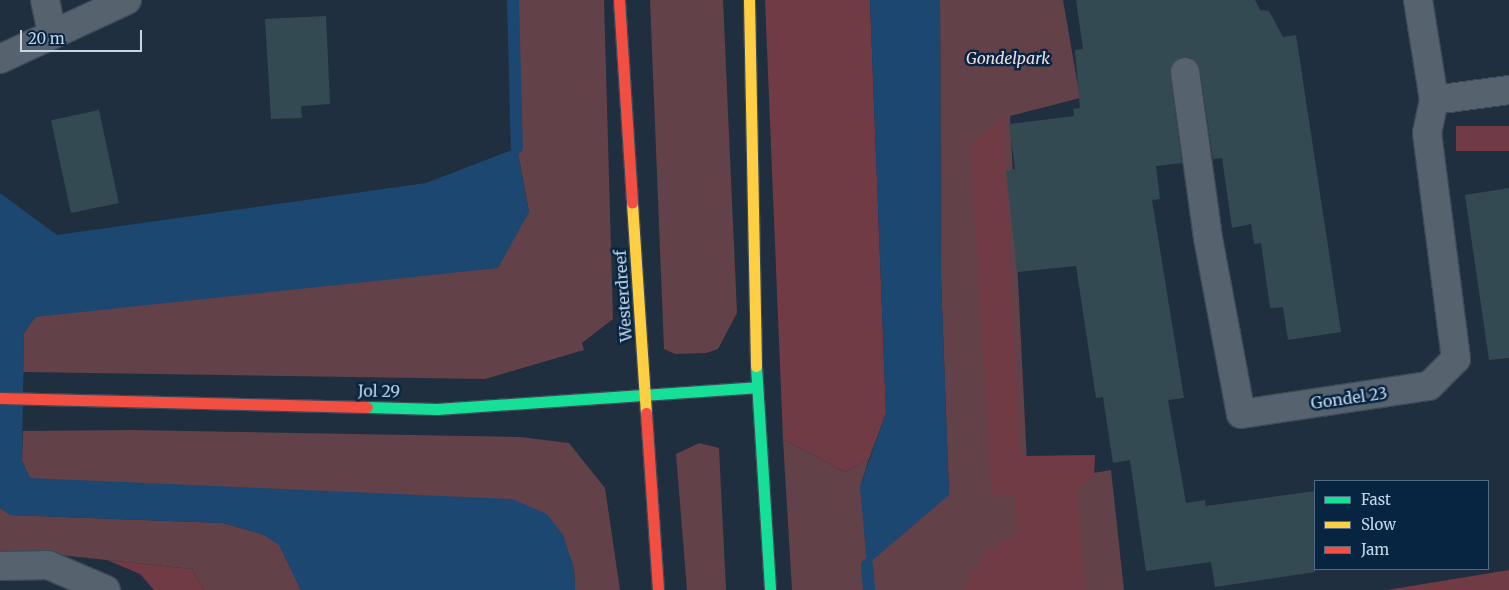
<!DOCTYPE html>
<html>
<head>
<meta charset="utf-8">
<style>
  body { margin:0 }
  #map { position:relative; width:1509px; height:590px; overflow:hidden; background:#1f2f3f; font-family:Merriweather,serif }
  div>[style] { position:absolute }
  .green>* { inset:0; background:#624148 }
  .forest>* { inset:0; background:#713b46; transform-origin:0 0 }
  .water>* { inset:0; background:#1c4770 }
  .stream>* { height:12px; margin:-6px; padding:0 6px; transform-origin:6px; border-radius:6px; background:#1c4770 }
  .building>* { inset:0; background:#344a52; transform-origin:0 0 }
  .roads { filter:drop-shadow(1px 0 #3d4a57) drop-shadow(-1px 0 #3d4a57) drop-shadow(0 1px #3d4a57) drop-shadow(0 -1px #3d4a57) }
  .street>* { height:28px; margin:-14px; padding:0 14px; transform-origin:14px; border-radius:14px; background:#56626e }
  .fast>* { height:11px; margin:-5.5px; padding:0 5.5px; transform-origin:5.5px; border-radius:5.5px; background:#16e098 }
  .slow>* { height:11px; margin:-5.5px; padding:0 5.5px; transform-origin:5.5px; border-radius:5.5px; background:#ffcf43 }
  .jam>* { height:11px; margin:-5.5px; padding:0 5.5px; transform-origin:5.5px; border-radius:5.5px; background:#f24e42 }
  span { translate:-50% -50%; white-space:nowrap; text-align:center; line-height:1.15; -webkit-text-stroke:5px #072541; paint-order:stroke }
  .park-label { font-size:16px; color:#f4dee0; font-style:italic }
  .street-label { font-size:16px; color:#c5d6e9 }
  .legend { position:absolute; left:1314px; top:480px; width:175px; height:90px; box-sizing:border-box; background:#072541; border:1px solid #536c84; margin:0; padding:6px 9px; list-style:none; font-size:15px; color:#c5d6e9 }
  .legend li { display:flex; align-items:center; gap:10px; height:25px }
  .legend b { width:25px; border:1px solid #536c84 }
  .scale { position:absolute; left:20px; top:30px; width:122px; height:22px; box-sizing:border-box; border:2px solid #c5d6e9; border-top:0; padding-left:6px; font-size:15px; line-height:18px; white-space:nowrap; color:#c5d6e9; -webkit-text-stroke:4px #072541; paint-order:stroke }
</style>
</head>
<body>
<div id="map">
  <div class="green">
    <div style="clip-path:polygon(513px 0,604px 0,613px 319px,582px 343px,584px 350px,485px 379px,23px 372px,24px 333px,35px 317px,529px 212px,517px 148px)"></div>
    <div style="clip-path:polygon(650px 0,723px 0,737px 313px,718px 349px,706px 353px,675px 354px,664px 349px)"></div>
    <div style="clip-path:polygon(940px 0,1063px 0,1080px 98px,1010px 116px,1028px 484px,1111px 470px,1124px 590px,792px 590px,783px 439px,845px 472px,869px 459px,860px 487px,949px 495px,941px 278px)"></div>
    <div style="clip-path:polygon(133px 430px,520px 437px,569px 443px,605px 488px,620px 590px,575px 590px,574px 568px,29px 478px,22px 460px,23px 431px)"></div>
    <div style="clip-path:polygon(699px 443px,719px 448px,726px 590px,687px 590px,676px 454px)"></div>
    <div style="clip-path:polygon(0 508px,11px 515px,223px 523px,262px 534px,279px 544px,301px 590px,204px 590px,192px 569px,50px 554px,0 557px)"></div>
  </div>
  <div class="forest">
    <div style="clip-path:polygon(765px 0,870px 0,886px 413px,869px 459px,845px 472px,783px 439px)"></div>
    <div style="clip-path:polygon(1007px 116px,1004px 130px,1020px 456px,1095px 455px,1094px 476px,1076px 489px,1085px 590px,964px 590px,985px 551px,1017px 533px,1015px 495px,992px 496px,970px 144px)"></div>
    <div style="left:1509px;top:126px;width:25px;height:53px;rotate:90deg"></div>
    <div style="clip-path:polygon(107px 560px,192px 569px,204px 590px,154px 590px,140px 574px)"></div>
    <div style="clip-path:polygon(1509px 570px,1509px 590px,1387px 590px)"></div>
  </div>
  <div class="water">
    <div style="clip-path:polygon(870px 0,940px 0,941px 278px,949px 495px,867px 565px,860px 487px,886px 413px)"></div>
    <div style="clip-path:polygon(517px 148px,529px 212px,498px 268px,35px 317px,24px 333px,22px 460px,30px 478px,512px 499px,547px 514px,563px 535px,574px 568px,575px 590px,301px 590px,279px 545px,262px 534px,223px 523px,11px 515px,0 508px,0 193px,57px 235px,426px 183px)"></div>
  </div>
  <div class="stream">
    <div style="left:513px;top:0;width:148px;rotate:88.5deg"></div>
    <div style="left:867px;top:565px;width:25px;rotate:85deg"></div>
  </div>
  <div class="building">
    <div style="clip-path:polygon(1076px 0,1255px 0,1260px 10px,1269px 11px,1283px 37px,1296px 35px,1341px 332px,1288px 340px,1283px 307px,1270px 308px,1261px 243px,1254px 244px,1251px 224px,1232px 228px,1222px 158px,1213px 159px,1200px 70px,1190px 57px,1175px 60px,1170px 74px,1182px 163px,1156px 166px,1160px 199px,1152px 200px,1184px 398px,1168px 400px,1186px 503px,1205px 500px,1206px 506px,1315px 491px,1315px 572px,1215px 587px,1211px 562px,1146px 571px,1130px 460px,1113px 463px,1103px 397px,1096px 398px,1076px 266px,1017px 272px,1006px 171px,1015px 169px,1009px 124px,1074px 116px,1073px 109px,1080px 108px,1075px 50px,1083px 49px)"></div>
    <div style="clip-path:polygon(326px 16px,330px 104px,301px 106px,302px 118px,271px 119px,265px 19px)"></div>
    <div style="left:99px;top:110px;width:95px;height:49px;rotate:78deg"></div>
    <div style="clip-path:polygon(1509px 188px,1509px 358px,1489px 360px,1465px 195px)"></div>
  </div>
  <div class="roads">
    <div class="street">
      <div style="left:45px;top:0;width:35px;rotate:78deg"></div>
      <div style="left:1418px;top:0;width:101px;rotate:80.9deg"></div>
      <div style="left:0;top:59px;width:140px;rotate:-24.9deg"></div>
      <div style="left:1185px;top:72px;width:168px;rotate:82.1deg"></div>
      <div style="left:1208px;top:238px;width:179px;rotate:79.4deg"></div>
      <div style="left:1241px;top:414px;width:190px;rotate:-8.5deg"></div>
      <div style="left:1429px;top:386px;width:38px;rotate:-45deg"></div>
      <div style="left:1456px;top:359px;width:228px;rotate:-97.3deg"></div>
      <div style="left:1427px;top:133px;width:34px;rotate:-78deg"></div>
      <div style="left:1434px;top:100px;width:76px;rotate:-7.6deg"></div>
      <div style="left:0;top:566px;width:48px;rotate:-1.2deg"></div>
      <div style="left:48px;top:565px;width:63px;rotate:23.3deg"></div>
    </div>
    <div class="fast">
      <div style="left:756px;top:366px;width:224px;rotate:86.4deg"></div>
      <div style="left:367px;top:407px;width:70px;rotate:1.6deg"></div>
      <div style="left:437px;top:409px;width:320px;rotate:-3.9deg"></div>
    </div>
    <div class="slow">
      <div style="left:749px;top:0;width:366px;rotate:88.9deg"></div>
      <div style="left:632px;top:203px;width:210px;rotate:86.2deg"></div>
    </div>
    <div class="jam">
      <div style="left:619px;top:0;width:203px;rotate:86.3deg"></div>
      <div style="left:0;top:398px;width:367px;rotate:1.4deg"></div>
      <div style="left:646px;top:413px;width:177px;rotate:86.1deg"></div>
    </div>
  </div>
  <div class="park-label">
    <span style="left:1008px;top:58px">Gondelpark</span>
  </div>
  <div class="street-label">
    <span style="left:623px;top:296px;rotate:-94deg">Westerdreef</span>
    <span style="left:379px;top:391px;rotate:1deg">Jol 29</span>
    <span style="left:1349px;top:398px;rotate:-8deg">Gondel 23</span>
  </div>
  <ul class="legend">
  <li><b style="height:6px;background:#16e098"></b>Fast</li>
  <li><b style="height:6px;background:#ffcf43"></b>Slow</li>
  <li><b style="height:6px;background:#f24e42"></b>Jam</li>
  </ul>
  <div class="scale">20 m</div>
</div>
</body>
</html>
